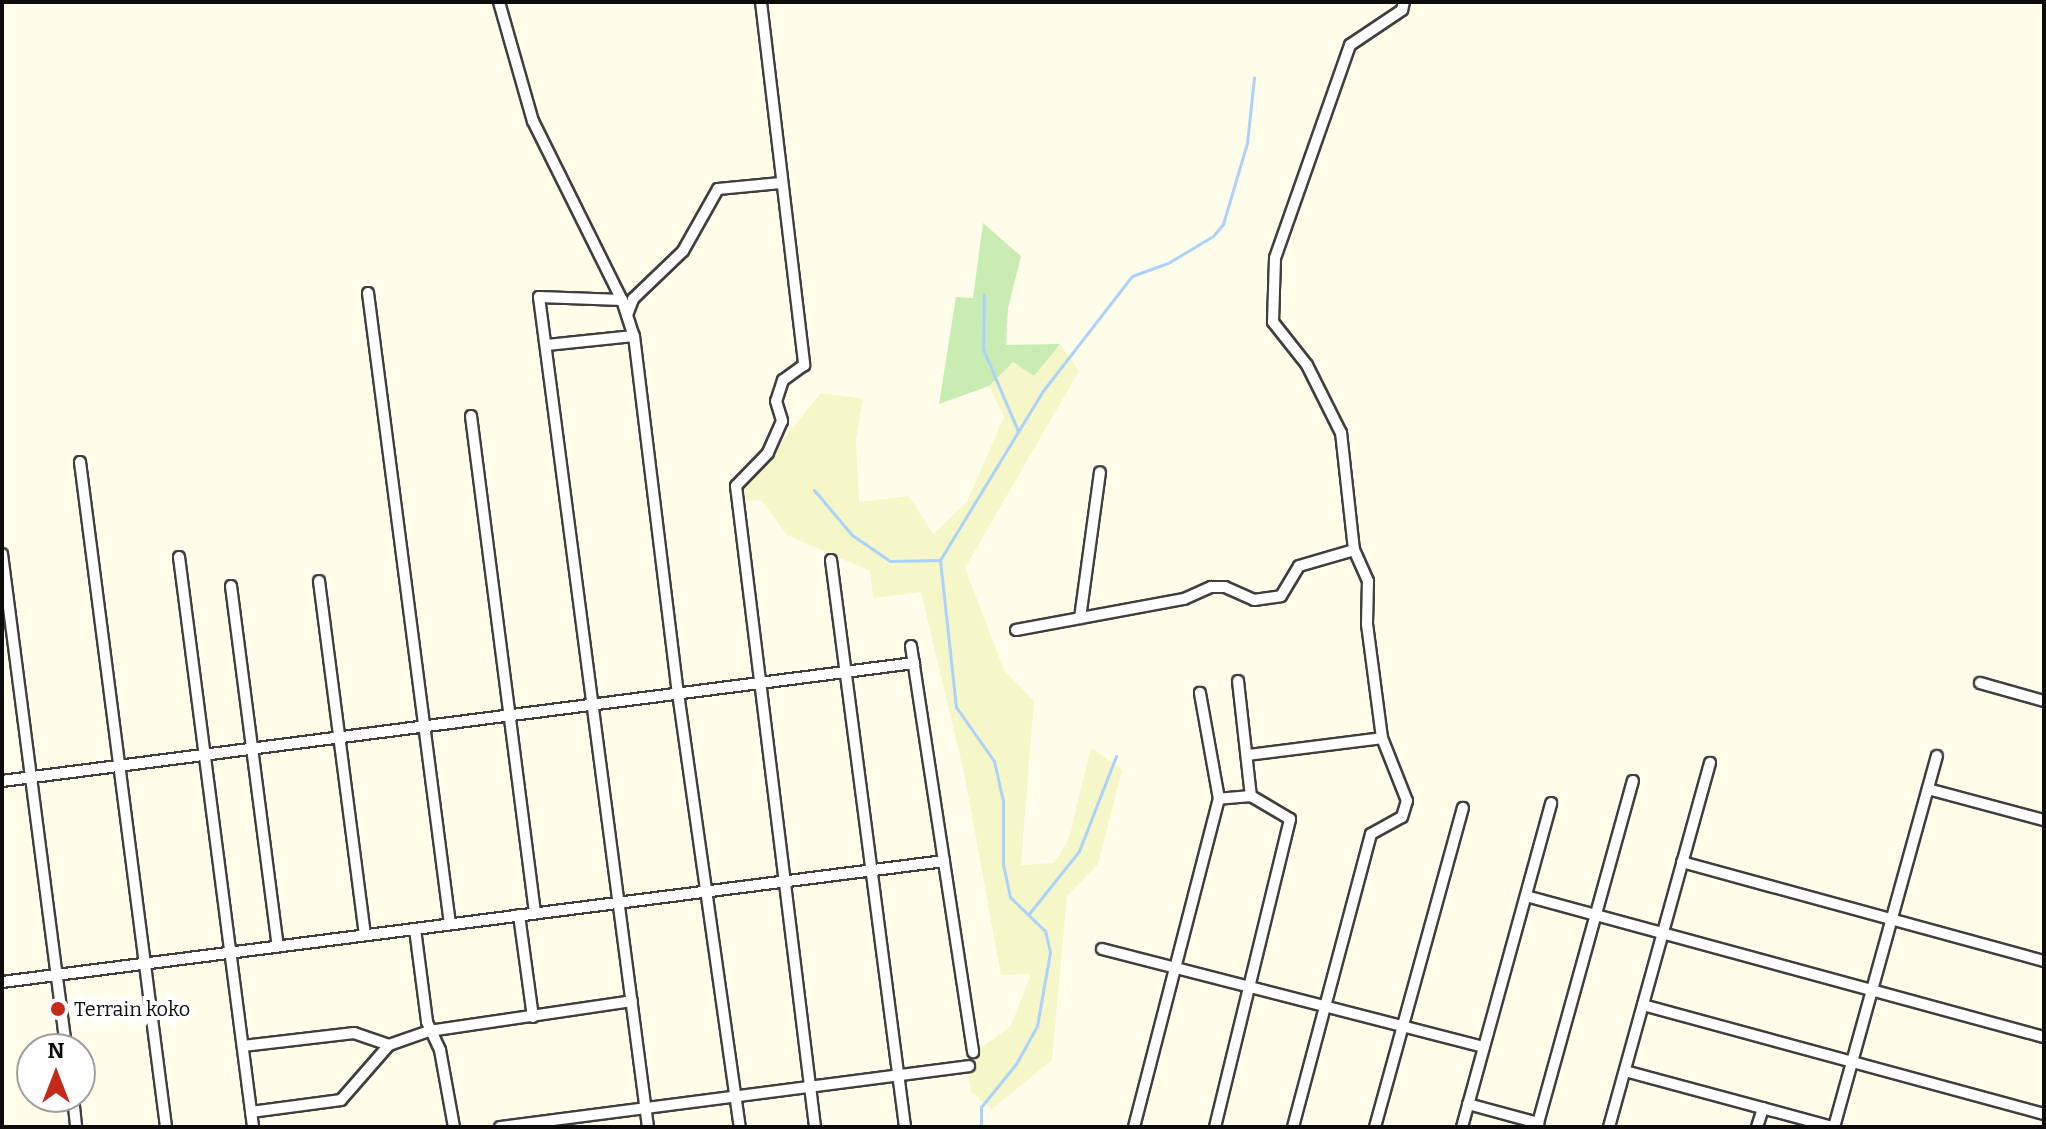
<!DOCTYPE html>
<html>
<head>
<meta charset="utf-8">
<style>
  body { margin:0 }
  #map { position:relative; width:2046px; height:1129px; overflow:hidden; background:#fffeeb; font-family:Bitter,serif }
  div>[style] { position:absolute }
  .farmland>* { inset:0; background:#f5f7c9 }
  .green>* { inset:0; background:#c8ecb2 }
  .stream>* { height:3px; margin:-1.5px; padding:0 1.5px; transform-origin:1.5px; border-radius:1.5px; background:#abd2fb }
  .roads { filter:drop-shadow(2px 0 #3f3f3f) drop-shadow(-2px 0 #3f3f3f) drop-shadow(0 2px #3f3f3f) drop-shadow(0 -2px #3f3f3f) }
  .minor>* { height:10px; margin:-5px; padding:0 5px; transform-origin:5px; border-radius:5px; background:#fff }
  .dots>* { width:22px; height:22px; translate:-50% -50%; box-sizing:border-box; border:4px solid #fff; border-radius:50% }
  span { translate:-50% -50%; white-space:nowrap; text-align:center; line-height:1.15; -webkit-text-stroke:8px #fff; paint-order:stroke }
  .poi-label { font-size:20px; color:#0c0c0c }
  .left { translate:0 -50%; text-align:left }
  .frame { position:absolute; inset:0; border:4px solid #0c0c0c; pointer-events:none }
  .north { position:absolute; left:16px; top:1033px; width:80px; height:80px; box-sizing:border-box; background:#fff; border:2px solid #9e9e9e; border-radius:50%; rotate:0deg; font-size:22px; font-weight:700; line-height:32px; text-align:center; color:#0c0c0c }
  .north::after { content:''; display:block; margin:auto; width:28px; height:36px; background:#c5291a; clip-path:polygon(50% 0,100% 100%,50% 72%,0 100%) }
</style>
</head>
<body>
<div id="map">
  <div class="farmland">
    <div style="clip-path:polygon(1060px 344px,1079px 371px,965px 568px,1004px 670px,1034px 701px,1021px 865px,1054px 863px,1069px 838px,1091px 747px,1122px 770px,1098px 864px,1067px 896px,1052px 1060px,992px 1109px,971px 1092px,966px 1058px,1011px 1026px,1031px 974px,1001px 975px,964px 773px,921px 592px,873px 598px,870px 571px,787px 535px,761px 500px,747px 501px,744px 489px,821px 393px,863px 399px,856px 440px,859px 502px,909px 496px,933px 534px,967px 502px,1004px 417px,989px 386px,1013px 361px,1034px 375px)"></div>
  </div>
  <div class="green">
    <div style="clip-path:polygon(983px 223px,1021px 256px,1008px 308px,1006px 345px,1060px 344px,1034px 376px,1013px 362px,989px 386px,939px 404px,956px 297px,973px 298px)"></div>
  </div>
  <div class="stream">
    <div style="left:984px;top:294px;width:55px;rotate:91deg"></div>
    <div style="left:983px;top:349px;width:89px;rotate:66.9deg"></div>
    <div style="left:814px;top:490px;width:59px;rotate:49.8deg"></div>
    <div style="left:852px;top:535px;width:46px;rotate:34.4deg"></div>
    <div style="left:890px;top:561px;width:50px;rotate:-1.1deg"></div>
    <div style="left:1028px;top:915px;width:82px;rotate:-51.4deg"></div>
    <div style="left:1079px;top:851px;width:102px;rotate:-68.7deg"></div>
    <div style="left:981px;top:1127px;width:20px;rotate:-90deg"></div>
    <div style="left:981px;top:1107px;width:55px;rotate:-50.9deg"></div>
    <div style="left:1016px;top:1064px;width:43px;rotate:-61.1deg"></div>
    <div style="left:1037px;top:1026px;width:75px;rotate:-80deg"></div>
    <div style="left:1050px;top:952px;width:22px;rotate:-103deg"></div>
    <div style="left:1045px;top:931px;width:49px;rotate:-135.8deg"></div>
    <div style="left:1010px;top:897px;width:33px;rotate:-102deg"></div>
    <div style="left:1003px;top:865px;width:64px;rotate:-90deg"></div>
    <div style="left:1003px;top:801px;width:41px;rotate:-102.7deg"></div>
    <div style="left:994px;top:761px;width:66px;rotate:-125.1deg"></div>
    <div style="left:956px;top:707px;width:148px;rotate:-96.2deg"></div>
    <div style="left:940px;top:560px;width:197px;rotate:-58.7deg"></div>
    <div style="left:1042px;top:392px;width:147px;rotate:-52.2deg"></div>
    <div style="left:1132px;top:276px;width:38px;rotate:-20deg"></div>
    <div style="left:1168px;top:263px;width:52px;rotate:-31deg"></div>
    <div style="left:1213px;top:236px;width:16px;rotate:-50deg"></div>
    <div style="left:1223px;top:224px;width:84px;rotate:-73.5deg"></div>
    <div style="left:1247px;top:143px;width:66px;rotate:-83.9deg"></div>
  </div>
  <div class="roads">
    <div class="minor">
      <div style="left:499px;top:2px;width:124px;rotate:74.1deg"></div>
      <div style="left:533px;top:121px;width:200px;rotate:63.6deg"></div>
      <div style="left:622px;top:300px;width:38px;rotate:72deg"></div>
      <div style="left:634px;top:336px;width:360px;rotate:83deg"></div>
      <div style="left:678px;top:693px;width:438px;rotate:81.9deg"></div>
      <div style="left:761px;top:2px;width:366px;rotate:83.2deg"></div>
      <div style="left:804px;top:365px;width:26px;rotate:144deg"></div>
      <div style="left:783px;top:380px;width:22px;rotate:108deg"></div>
      <div style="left:776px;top:401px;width:21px;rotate:73deg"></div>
      <div style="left:782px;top:421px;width:35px;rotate:114deg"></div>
      <div style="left:768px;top:453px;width:46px;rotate:134.1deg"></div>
      <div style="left:736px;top:486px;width:646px;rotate:82.97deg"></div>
      <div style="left:368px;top:293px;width:636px;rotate:82.6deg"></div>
      <div style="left:622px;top:300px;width:83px;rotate:-177.9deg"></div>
      <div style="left:539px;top:297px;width:837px;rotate:82.52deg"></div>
      <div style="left:627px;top:315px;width:17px;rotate:-69deg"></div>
      <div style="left:633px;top:299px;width:69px;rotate:-43.8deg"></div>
      <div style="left:683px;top:251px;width:71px;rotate:-60.6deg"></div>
      <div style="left:718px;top:189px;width:63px;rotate:-5.4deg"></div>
      <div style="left:547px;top:345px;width:87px;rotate:-5.9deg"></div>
      <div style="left:471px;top:416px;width:501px;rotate:82.66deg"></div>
      <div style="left:80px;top:462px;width:671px;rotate:82.63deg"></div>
      <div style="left:2px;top:554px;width:499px;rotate:82.6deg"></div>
      <div style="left:179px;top:557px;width:575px;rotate:82.6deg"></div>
      <div style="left:831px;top:560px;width:572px;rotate:82.56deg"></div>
      <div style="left:319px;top:581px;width:357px;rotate:82.6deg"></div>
      <div style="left:231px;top:586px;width:363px;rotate:82.6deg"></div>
      <div style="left:1080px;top:618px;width:147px;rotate:-82.2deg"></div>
      <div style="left:1016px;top:630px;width:171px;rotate:-10.5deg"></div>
      <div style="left:1184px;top:599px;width:30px;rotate:-24deg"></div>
      <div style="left:1211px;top:587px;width:14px"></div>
      <div style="left:1225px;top:587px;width:32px;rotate:24deg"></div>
      <div style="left:1254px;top:600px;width:27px;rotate:-8deg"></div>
      <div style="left:1281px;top:596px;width:35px;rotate:-59deg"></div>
      <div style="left:1299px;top:566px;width:57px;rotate:-16.2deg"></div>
      <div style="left:911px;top:646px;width:411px;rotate:81.3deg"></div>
      <div style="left:1238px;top:681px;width:116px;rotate:83.6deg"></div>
      <div style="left:1980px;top:683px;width:66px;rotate:15.7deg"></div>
      <div style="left:1248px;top:755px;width:135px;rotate:-7.2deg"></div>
      <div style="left:2px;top:781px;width:920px;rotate:-7.37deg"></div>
      <div style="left:1928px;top:789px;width:120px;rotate:15deg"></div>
      <div style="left:1682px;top:862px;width:375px;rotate:15.3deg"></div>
      <div style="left:1526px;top:896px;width:537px;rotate:15.23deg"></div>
      <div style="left:519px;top:915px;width:103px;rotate:82.2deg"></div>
      <div style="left:415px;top:929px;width:94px;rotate:82.6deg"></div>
      <div style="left:427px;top:1022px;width:31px;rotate:65deg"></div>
      <div style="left:440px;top:1050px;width:78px;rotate:79.7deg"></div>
      <div style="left:1102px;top:949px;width:394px;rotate:14.4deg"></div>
      <div style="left:2px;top:982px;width:950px;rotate:-7.32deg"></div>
      <div style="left:1643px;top:1005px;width:416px;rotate:15.2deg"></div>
      <div style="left:243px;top:1046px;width:112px;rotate:-6.7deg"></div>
      <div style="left:354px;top:1033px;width:37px;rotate:19deg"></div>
      <div style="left:1625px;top:1071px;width:214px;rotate:15.1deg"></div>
      <div style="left:73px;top:1097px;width:30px;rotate:84deg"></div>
      <div style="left:1468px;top:1104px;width:73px;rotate:15.2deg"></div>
      <div style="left:1538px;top:1123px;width:355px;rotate:-74.5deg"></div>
      <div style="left:251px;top:1112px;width:91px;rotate:-7.6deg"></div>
      <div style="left:341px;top:1100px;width:73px;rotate:-48.9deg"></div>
      <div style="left:389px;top:1045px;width:42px;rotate:-19.3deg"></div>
      <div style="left:429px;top:1031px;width:205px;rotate:-8.4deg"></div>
      <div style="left:500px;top:1127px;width:473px;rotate:-7.4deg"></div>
      <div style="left:1134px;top:1127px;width:339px;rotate:-75.5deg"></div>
      <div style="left:1219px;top:799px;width:108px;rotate:-100.2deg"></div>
      <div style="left:1215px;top:1127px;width:317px;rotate:-76.3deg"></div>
      <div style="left:1290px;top:819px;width:45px;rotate:-149.5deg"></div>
      <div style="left:1251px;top:796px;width:32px;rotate:175deg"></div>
      <div style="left:1293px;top:1127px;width:303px;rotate:-75.1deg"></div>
      <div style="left:1371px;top:834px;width:35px;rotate:-29deg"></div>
      <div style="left:1402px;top:817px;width:17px;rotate:-73deg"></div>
      <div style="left:1407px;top:801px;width:68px;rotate:-111.6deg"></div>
      <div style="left:1382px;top:738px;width:115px;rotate:-97.5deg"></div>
      <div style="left:1367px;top:624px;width:43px;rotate:-88.7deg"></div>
      <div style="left:1368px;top:581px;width:34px;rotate:-114deg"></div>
      <div style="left:1354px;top:550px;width:118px;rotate:-96.3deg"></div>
      <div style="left:1341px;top:433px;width:76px;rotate:-116.6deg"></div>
      <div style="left:1307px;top:365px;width:55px;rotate:-128.3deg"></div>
      <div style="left:1273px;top:322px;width:64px;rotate:-88.2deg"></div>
      <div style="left:1275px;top:258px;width:226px;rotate:-70.6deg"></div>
      <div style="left:1350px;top:45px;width:63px;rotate:-33.9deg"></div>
      <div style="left:1402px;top:10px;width:8px;rotate:-76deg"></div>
      <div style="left:1375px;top:1127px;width:331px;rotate:-74.6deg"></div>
      <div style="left:1462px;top:1127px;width:336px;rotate:-74.6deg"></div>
      <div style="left:1609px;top:1127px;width:378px;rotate:-74.5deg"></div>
      <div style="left:1757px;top:1127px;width:20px;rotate:-72deg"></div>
      <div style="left:1834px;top:1127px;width:385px;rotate:-74.5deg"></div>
    </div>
  </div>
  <div class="dots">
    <div style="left:58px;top:1009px;background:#c5291a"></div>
  </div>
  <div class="poi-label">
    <span class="left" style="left:74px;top:1009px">Terrain koko</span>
  </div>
  <div class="frame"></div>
  <div class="north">N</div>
</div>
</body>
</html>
